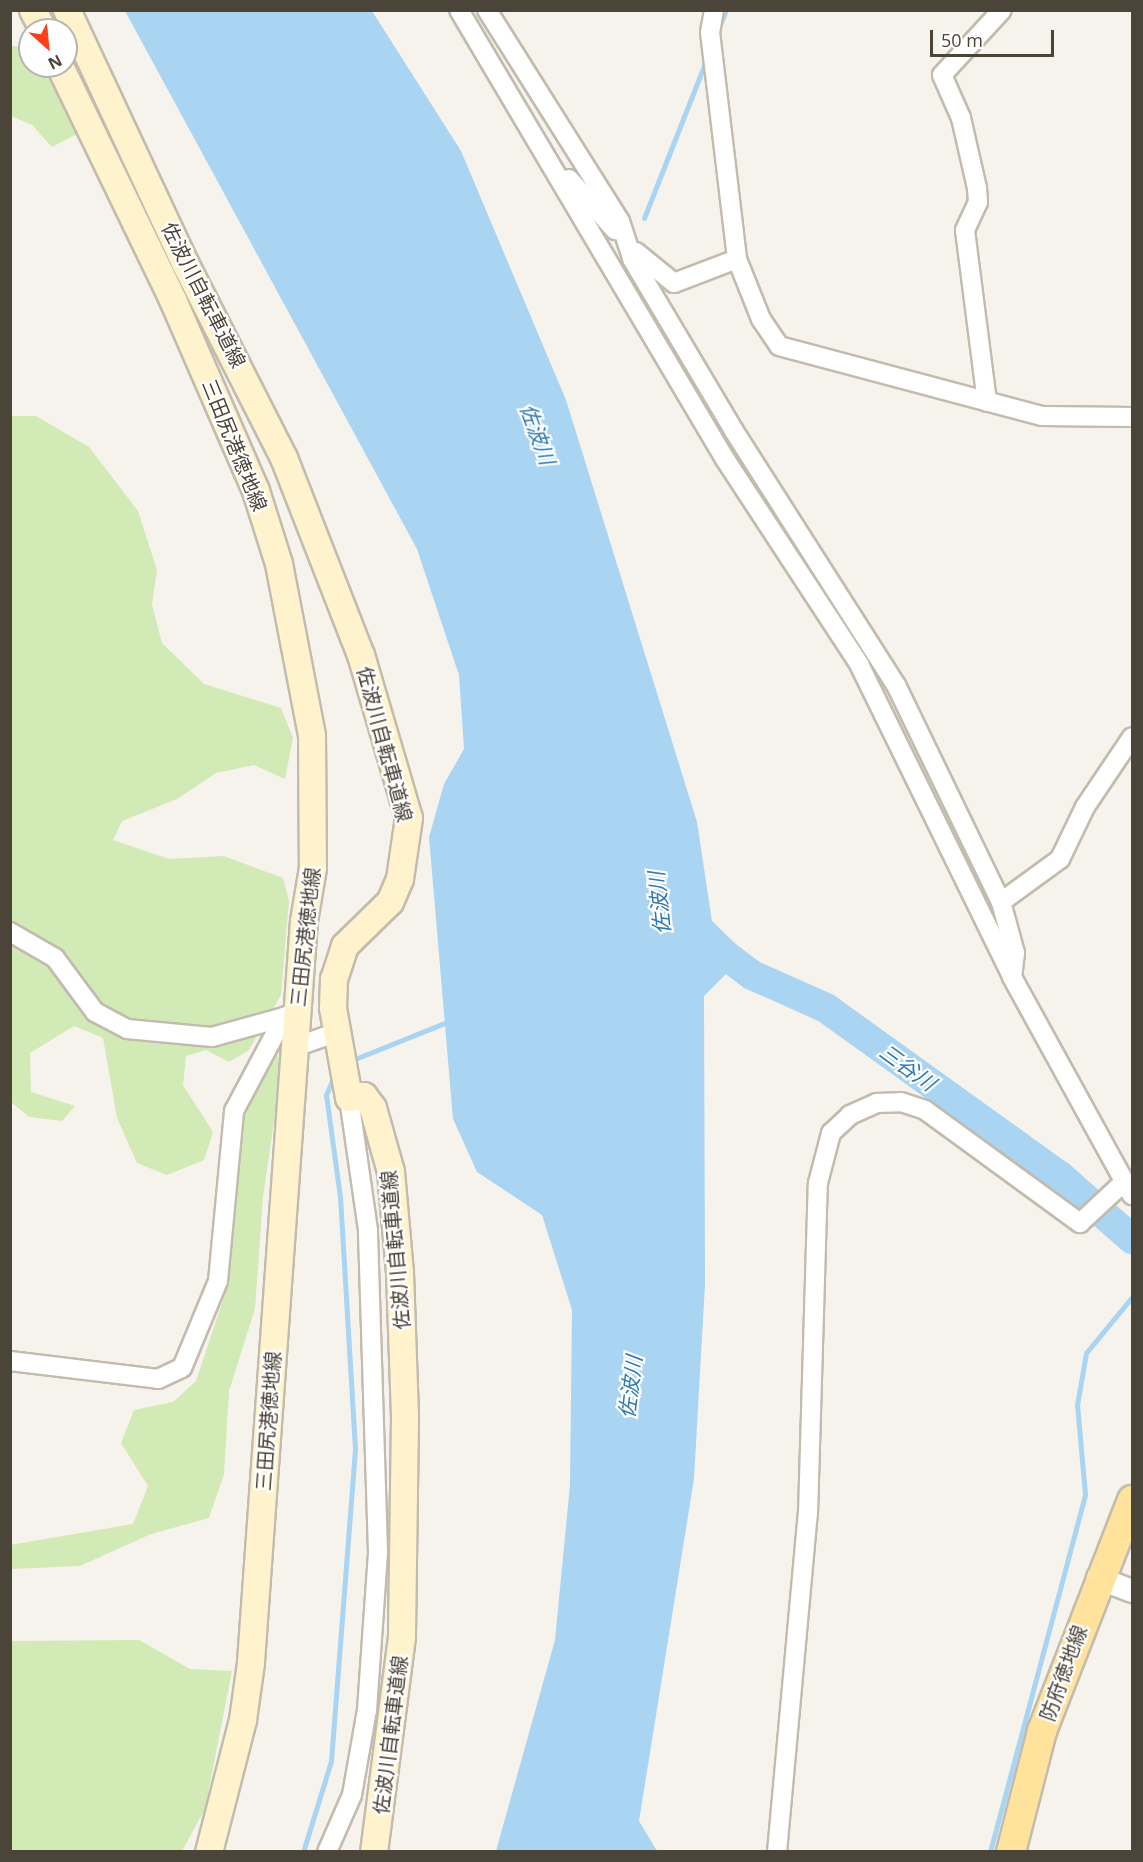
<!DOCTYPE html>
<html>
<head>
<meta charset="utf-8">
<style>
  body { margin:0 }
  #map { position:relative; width:1143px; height:1862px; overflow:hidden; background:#f6f3ec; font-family:"Open Sans","Noto Sans JP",sans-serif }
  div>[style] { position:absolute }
  .green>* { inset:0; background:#d2eab5 }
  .water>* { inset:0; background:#a9d4f2 }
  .stream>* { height:5px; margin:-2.5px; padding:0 2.5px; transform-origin:2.5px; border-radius:2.5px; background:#a9d4f2 }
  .river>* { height:30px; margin:-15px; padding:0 15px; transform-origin:15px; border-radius:15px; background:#a9d4f2 }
  .roads { filter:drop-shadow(2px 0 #c2bbae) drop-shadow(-2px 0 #c2bbae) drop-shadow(0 2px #c2bbae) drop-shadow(0 -2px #c2bbae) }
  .minor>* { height:18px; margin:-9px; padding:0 9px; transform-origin:9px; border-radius:9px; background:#fff }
  .tertiary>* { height:22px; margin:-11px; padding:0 11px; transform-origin:11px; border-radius:11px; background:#fff }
  .secondary>* { height:26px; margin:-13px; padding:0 13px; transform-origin:13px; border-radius:13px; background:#fff3cd }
  .primary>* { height:28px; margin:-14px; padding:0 14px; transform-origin:14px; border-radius:14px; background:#ffe39c }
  span { translate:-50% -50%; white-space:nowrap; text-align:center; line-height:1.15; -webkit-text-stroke:4.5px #fff; paint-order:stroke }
  .street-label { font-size:20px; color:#4b4439 }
  .water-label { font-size:21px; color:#2e7ab2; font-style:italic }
  .frame { position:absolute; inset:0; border:12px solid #4b4439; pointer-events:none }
  .north { position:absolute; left:18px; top:18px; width:60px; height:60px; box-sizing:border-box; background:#fff; border:2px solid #b7b4b0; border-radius:50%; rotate:153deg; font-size:16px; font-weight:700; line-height:24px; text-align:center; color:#4b4439 }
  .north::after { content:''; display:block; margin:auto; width:21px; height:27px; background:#fc3f1d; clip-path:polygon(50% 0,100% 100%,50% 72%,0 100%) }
  .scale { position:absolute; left:930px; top:30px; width:124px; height:27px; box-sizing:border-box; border:3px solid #4b4439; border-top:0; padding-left:8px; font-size:18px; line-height:21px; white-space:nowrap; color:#4b4439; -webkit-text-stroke:4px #fff; paint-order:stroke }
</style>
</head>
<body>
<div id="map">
  <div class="green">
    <div style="clip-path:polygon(10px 46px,30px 47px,30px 66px,44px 66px,77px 134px,52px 147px,32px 125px,11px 116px)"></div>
    <div style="clip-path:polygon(10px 416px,36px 416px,89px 447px,138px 511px,157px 570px,152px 604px,162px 643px,204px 684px,281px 708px,293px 738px,285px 779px,254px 765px,216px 773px,177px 799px,122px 821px,113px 840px,169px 859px,224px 856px,283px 878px,289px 901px,281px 995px,249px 1050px,229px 1062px,206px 1050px,186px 1056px,183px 1085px,213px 1132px,204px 1160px,167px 1175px,137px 1163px,117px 1118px,103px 1038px,74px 1026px,30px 1053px,31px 1092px,75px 1106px,62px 1121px,29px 1117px,11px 1102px)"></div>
    <div style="clip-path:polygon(270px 1051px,283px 1060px,263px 1197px,255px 1309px,229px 1391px,224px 1474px,209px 1518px,151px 1534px,80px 1566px,11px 1569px,10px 1545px,133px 1524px,148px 1486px,121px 1443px,134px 1410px,173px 1402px,196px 1381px,229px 1282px,238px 1135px)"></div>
    <div style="clip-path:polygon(139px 1640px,190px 1669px,232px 1671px,205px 1809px,182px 1851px,11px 1851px,11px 1641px)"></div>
  </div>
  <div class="water">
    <div style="clip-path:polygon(125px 11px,372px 11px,461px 151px,566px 400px,697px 822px,712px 921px,746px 954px,704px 996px,705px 1284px,694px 1479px,639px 1821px,657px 1851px,496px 1851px,555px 1640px,570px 1485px,572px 1310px,542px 1215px,477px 1172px,453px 1119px,429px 837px,444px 784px,464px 749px,459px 675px,417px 549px)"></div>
  </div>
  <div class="stream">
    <div style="left:719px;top:27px;width:18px;rotate:-68deg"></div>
    <div style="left:644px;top:218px;width:172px;rotate:-68.5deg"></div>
    <div style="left:350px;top:1061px;width:105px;rotate:-21.9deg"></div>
    <div style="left:303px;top:1852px;width:95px;rotate:-72.9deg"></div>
    <div style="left:331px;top:1761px;width:313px;rotate:-85.6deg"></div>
    <div style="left:355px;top:1449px;width:252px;rotate:-93.4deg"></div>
    <div style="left:340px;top:1197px;width:103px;rotate:-97.8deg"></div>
    <div style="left:326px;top:1095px;width:28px;rotate:-67deg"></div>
    <div style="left:990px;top:1852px;width:370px;rotate:-75.1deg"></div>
    <div style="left:1085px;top:1494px;width:89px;rotate:-95.1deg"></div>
    <div style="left:1077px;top:1405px;width:53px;rotate:-80.2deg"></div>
    <div style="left:1086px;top:1353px;width:72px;rotate:-50.6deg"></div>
  </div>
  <div class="river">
    <div style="left:704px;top:939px;width:60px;rotate:36.9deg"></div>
    <div style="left:752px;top:975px;width:81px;rotate:24deg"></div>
    <div style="left:826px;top:1008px;width:288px;rotate:35.7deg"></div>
    <div style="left:1060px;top:1176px;width:96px;rotate:41.2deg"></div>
  </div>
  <div class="roads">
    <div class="minor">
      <div style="left:459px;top:10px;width:522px;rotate:59.36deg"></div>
      <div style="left:725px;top:459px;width:245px;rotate:56.8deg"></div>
      <div style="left:859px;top:664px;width:348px;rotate:63.9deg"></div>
      <div style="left:1012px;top:977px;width:249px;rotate:61.2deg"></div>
      <div style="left:487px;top:10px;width:249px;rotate:57.8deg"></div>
      <div style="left:620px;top:221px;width:40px;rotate:72deg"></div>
      <div style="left:632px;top:259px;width:200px;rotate:59.3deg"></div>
      <div style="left:734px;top:431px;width:301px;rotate:57.5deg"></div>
      <div style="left:896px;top:685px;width:241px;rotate:64.2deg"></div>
      <div style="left:1001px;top:902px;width:53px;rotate:74.6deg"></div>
      <div style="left:1015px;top:953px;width:24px;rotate:97deg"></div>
      <div style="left:714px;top:10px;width:22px;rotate:100deg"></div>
      <div style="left:710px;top:32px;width:229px;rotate:83.2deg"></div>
      <div style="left:737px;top:259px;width:65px;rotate:68.2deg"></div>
      <div style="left:761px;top:319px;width:32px;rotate:56deg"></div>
      <div style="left:779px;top:346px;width:272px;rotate:14.9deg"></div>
      <div style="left:1042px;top:416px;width:90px;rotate:0.6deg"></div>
      <div style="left:569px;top:179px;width:69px;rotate:48deg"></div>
      <div style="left:636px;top:252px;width:49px;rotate:39.2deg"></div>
      <div style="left:674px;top:283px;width:67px;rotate:-20.9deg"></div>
      <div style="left:987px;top:402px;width:173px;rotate:-97.3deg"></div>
      <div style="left:965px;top:230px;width:31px;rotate:-65deg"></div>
      <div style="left:978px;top:202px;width:14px;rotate:-94deg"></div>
      <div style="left:977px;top:188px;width:72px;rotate:-102.9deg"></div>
      <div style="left:961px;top:118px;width:47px;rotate:-113.8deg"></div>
      <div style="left:942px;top:75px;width:88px;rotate:-47.3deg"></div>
      <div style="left:1001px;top:902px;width:73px;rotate:-36.1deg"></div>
      <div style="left:1060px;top:859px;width:58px;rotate:-64.3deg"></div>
      <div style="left:1085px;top:807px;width:84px;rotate:-56.1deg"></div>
      <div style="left:10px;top:932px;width:52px;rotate:30deg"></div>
      <div style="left:55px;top:958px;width:67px;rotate:53.5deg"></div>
      <div style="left:95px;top:1012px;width:36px;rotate:28deg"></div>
      <div style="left:127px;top:1029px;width:85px;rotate:5.4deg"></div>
      <div style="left:212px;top:1037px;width:75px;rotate:-15.5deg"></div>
      <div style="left:295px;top:1047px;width:46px;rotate:-19.2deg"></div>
      <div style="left:10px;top:1361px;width:149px;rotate:6.9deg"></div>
      <div style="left:158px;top:1379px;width:26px;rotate:-25deg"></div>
      <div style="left:182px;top:1368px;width:94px;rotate:-67.5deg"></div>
      <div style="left:218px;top:1281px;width:171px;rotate:-84.6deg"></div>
      <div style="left:234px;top:1111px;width:106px;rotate:-62deg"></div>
      <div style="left:284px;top:1017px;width:15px;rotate:-23deg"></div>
      <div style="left:327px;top:1852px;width:62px;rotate:-66.3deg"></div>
      <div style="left:352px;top:1795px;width:86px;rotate:-80deg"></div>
      <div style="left:367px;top:1710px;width:158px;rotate:-86deg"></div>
      <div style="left:378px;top:1552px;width:322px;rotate:-91.8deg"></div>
      <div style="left:368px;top:1230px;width:133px;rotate:-98.2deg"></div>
      <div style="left:777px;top:1852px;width:339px;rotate:-84.8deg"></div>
      <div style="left:808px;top:1514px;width:331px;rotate:-88.3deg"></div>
      <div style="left:818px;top:1183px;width:52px;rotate:-75.4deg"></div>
      <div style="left:831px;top:1133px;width:26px;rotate:-43deg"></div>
      <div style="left:850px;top:1115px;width:30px;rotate:-24deg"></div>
      <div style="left:877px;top:1103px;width:24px;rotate:-2deg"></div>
      <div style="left:901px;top:1102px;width:25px;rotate:18deg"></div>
      <div style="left:925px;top:1110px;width:192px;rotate:36.1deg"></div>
      <div style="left:1080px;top:1223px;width:60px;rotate:-43deg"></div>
    </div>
    <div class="tertiary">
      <div style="left:1098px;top:1578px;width:36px;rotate:21deg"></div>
    </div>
    <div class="secondary">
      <div style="left:33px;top:10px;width:22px;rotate:63deg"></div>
      <div style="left:67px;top:10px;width:279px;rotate:65deg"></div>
      <div style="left:185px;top:263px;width:219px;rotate:63.1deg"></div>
      <div style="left:284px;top:458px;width:212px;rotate:68.7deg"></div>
      <div style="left:361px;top:655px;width:170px;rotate:73.6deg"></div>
      <div style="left:409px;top:818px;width:62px;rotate:98.4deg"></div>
      <div style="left:400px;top:879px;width:25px;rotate:113deg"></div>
      <div style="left:390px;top:902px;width:63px;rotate:135.6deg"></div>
      <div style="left:345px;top:946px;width:35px;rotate:108deg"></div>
      <div style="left:334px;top:979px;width:29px;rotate:92deg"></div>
      <div style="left:333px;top:1008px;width:91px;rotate:79.9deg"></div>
      <div style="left:349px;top:1098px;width:15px;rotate:-8deg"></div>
      <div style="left:364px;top:1096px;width:15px;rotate:53deg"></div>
      <div style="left:373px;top:1108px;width:66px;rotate:74.3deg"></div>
      <div style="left:391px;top:1172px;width:101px;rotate:84.9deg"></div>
      <div style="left:400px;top:1273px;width:145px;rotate:88deg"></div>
      <div style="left:405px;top:1418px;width:219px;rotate:90.8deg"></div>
      <div style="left:402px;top:1637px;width:217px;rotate:97.4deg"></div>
      <div style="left:60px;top:66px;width:260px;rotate:64.2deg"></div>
      <div style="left:173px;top:300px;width:208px;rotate:66.5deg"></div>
      <div style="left:256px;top:491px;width:77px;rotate:72.5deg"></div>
      <div style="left:279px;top:564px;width:175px;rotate:79.1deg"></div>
      <div style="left:312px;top:736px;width:132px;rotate:89.6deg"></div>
      <div style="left:313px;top:868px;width:54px;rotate:99.6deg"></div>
      <div style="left:304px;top:921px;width:744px;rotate:94.09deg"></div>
      <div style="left:251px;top:1663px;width:58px;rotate:98deg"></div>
      <div style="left:243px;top:1720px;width:136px;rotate:104.4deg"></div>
    </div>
    <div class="primary">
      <div style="left:1011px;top:1852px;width:125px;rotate:-75.6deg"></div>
      <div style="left:1042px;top:1731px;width:248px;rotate:-68.7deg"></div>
    </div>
  </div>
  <div class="street-label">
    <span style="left:204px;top:295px;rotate:63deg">佐波川自転車道線</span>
    <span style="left:235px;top:445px;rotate:68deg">三田尻港徳地線</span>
    <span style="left:385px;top:744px;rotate:75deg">佐波川自転車道線</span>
    <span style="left:305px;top:937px;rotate:-84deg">三田尻港徳地線</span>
    <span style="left:395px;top:1250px;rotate:-95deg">佐波川自転車道線</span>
    <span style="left:268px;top:1421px;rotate:-86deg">三田尻港徳地線</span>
    <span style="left:1063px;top:1673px;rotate:-70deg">防府徳地線</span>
    <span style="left:390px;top:1735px;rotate:-83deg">佐波川自転車道線</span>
  </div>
  <div class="water-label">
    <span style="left:538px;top:434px;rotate:70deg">佐波川</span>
    <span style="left:659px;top:903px;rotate:-96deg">佐波川</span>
    <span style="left:908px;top:1067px;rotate:36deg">三谷川</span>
    <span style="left:630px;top:1387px;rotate:-83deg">佐波川</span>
  </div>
  <div class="frame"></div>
  <div class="north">N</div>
  <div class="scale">50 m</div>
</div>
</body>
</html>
